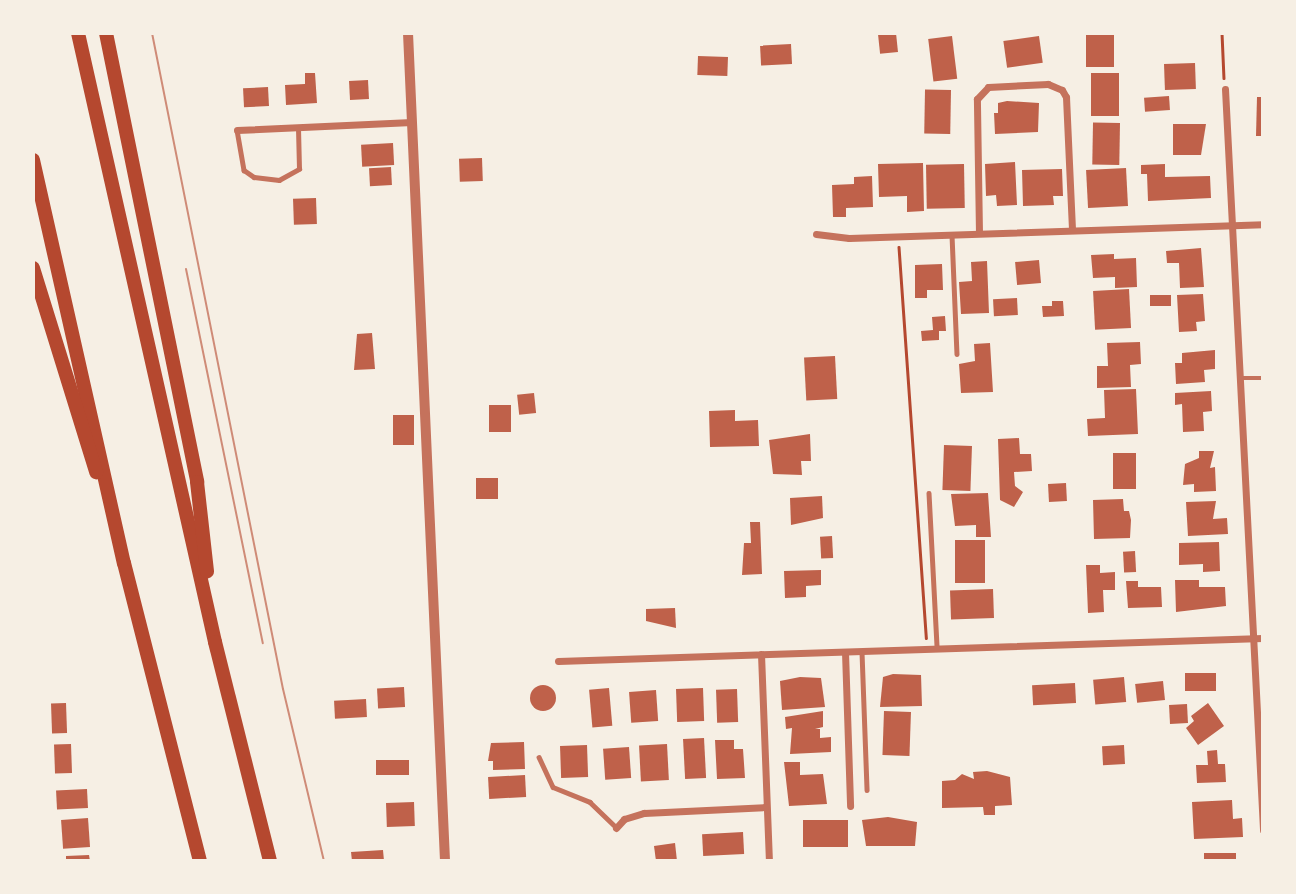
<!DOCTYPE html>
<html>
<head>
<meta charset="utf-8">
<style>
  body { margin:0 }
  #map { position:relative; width:1296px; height:894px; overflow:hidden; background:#f6efe4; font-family:Georgia,serif }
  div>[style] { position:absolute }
  .building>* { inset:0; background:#bf614a; transform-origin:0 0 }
  .round { border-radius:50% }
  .path>* { height:2.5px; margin:-1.25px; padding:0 1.25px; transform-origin:1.25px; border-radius:1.25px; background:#b5482f }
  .service>* { height:4.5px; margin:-2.25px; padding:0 2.25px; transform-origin:2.25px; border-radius:2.25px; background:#c5725c }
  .minor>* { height:7px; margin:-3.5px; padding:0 3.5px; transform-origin:3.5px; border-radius:3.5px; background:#c5725c }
  .tertiary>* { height:10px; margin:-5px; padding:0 5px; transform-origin:5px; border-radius:5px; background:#c5725c }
  .motorway>* { height:14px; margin:-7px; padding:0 7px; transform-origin:7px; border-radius:7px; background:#b5482f }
  .tram>* { height:2px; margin:-1px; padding:0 1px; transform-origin:1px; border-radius:1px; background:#cf8b77 }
  span { translate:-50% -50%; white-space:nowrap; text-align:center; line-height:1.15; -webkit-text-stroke:5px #f6efe4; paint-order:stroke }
  .frame { position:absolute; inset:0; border:35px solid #f6efe4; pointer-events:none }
</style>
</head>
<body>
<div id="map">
  <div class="building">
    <div style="left:896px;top:33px;width:19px;height:18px;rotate:84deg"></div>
    <div style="left:1086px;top:33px;width:28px;height:34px"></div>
    <div style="left:952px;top:36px;width:43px;height:24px;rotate:83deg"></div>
    <div style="left:1039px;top:36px;width:27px;height:36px;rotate:82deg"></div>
    <div style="left:791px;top:44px;width:20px;height:31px;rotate:87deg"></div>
    <div style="left:698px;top:56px;width:30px;height:19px;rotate:2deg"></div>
    <div style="left:1195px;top:63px;width:26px;height:31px;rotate:88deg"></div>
    <div style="clip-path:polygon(305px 73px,315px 73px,317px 103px,286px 105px,285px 85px,305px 84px)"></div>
    <div style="left:1119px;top:73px;width:43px;height:28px;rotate:90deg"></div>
    <div style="left:368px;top:80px;width:19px;height:19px;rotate:87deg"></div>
    <div style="left:268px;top:87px;width:19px;height:25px;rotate:87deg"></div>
    <div style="left:951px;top:90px;width:44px;height:26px;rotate:91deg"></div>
    <div style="left:1169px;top:96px;width:14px;height:25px;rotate:86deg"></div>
    <div style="clip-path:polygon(1257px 97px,1263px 97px,1263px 136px,1256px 136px)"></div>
    <div style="clip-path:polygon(1007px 101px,1039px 103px,1038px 132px,995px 134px,994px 113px,998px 113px,998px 103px)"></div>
    <div style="left:1120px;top:123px;width:42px;height:27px;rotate:91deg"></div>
    <div style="clip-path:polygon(1173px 124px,1206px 124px,1201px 155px,1173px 155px)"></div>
    <div style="left:393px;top:143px;width:22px;height:32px;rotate:87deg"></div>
    <div style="left:482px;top:158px;width:23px;height:23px;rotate:88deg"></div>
    <div style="clip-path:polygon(1015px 162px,1017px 205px,997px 206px,996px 195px,986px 196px,985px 164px)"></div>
    <div style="clip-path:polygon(923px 163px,924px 211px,907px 212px,907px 196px,879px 197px,878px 164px)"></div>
    <div style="left:964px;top:164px;width:44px;height:38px;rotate:89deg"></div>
    <div style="clip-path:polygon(1165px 164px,1165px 177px,1210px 176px,1211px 198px,1148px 201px,1147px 174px,1141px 174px,1141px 165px)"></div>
    <div style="left:391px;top:167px;width:18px;height:22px;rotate:87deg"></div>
    <div style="left:1126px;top:168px;width:38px;height:40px;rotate:87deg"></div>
    <div style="clip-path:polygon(1062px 169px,1063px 196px,1053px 196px,1054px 205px,1023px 206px,1022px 170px)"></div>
    <div style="clip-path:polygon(872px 176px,873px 207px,846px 208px,846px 217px,833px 217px,832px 185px,854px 184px,854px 177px)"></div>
    <div style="left:316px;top:198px;width:26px;height:23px;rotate:88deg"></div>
    <div style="clip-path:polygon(1201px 248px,1204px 287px,1180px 288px,1179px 263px,1167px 263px,1166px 251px)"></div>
    <div style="clip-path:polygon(1114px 254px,1114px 259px,1136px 258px,1137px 287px,1115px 288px,1115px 277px,1093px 278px,1091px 255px)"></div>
    <div style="left:1039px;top:260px;width:23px;height:24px;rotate:85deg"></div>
    <div style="clip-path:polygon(987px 261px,989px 313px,961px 314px,959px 282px,972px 281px,971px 262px)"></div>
    <div style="clip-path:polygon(942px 264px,943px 290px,927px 290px,927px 298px,915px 298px,915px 265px)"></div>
    <div style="left:1129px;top:289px;width:39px;height:36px;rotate:87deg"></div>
    <div style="clip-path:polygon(1203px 294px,1205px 321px,1196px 322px,1197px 331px,1179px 332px,1177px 295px)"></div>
    <div style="left:1171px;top:295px;width:11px;height:21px;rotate:90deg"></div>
    <div style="left:1017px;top:298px;width:17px;height:24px;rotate:87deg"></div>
    <div style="clip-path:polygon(1052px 301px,1063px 301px,1064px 316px,1043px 317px,1042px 306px,1052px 306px)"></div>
    <div style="clip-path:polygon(945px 316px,946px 331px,939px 331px,939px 340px,922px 341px,921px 331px,933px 330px,932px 317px)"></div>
    <div style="clip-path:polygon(372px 333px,375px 369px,354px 370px,357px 334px)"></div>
    <div style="clip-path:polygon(1140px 342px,1141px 364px,1130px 365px,1131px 387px,1097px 388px,1097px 366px,1108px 366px,1107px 343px)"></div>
    <div style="clip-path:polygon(990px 343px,993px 392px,961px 393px,959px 364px,975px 361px,974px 344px)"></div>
    <div style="clip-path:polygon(1215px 350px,1215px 369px,1204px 370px,1205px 382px,1176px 384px,1175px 363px,1182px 363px,1182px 353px)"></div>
    <div style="left:835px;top:356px;width:43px;height:31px;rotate:87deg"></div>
    <div style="clip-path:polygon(1136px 389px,1138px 434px,1088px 436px,1087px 419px,1105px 418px,1104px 390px)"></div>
    <div style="clip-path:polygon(1211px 391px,1212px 411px,1203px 412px,1204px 431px,1183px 432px,1182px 404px,1175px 405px,1175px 393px)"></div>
    <div style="left:534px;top:393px;width:20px;height:17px;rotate:84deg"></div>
    <div style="left:489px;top:405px;width:22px;height:27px"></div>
    <div style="clip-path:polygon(735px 410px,735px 421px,758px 420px,759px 446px,710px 447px,709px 411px)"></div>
    <div style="left:393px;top:415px;width:21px;height:30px"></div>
    <div style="clip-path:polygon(810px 434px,811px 461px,801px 461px,802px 475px,773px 474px,769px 440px)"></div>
    <div style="clip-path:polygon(1019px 438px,1020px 454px,1031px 454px,1032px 471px,1014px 472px,1015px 486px,1023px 492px,1014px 507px,1000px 500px,998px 439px)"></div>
    <div style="left:944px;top:445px;width:28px;height:45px;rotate:2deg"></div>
    <div style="clip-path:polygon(1199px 451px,1214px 451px,1210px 468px,1215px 467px,1216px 491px,1194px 492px,1194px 484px,1183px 485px,1185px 464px,1199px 458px)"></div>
    <div style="left:1113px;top:453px;width:23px;height:36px"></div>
    <div style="left:476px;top:478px;width:22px;height:21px"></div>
    <div style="left:1066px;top:483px;width:18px;height:18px;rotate:87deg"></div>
    <div style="clip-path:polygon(988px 493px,991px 537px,976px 537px,976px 525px,955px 526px,951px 494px)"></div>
    <div style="clip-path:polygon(822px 496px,823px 518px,791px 525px,790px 498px)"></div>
    <div style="clip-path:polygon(1123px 499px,1124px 511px,1129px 511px,1131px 520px,1130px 538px,1094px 539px,1093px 500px)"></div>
    <div style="clip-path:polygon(1216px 501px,1213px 519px,1227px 518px,1228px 534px,1188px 536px,1186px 502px)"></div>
    <div style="clip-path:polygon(750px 522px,760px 522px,762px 574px,742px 575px,744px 543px,751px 543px)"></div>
    <div style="left:832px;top:536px;width:22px;height:12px;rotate:87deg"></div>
    <div style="left:985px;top:540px;width:43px;height:30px;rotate:90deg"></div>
    <div style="clip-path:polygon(1219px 542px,1220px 571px,1203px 572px,1203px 564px,1179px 565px,1179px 543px)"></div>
    <div style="left:1135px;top:551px;width:21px;height:12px;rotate:87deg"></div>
    <div style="clip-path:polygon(1086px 565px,1100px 565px,1100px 573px,1115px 572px,1115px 590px,1103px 590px,1104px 612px,1088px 613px)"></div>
    <div style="clip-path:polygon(821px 570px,821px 585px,806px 586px,806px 597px,785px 598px,784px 571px)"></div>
    <div style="clip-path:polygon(1175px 580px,1199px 580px,1199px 587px,1225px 587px,1226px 606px,1176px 612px)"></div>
    <div style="clip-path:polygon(1126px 581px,1138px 581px,1138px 587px,1161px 587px,1162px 607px,1128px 608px)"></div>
    <div style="left:993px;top:589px;width:29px;height:43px;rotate:88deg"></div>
    <div style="clip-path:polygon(675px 608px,676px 628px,646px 621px,646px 609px)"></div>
    <div style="left:1216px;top:673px;width:18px;height:31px;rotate:90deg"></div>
    <div style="clip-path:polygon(893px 674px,921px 675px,922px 706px,880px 707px,883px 677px)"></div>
    <div style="clip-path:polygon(800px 677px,821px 678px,825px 707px,782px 710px,780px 681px)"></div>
    <div style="left:1124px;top:677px;width:25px;height:31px;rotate:85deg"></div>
    <div style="left:1163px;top:681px;width:19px;height:28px;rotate:84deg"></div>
    <div style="left:1075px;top:683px;width:20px;height:43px;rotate:87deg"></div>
    <div class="round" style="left:530px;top:685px;width:26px;height:26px"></div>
    <div style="left:404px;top:687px;width:20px;height:27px;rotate:87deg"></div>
    <div style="left:609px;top:688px;width:38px;height:20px;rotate:85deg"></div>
    <div style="left:703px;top:688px;width:33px;height:27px;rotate:88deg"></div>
    <div style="left:737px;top:689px;width:33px;height:21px;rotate:88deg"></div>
    <div style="left:656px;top:690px;width:31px;height:27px;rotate:86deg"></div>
    <div style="left:366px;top:699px;width:18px;height:32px;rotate:87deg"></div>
    <div style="left:66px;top:703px;width:30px;height:15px;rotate:88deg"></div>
    <div style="clip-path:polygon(1208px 703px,1224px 726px,1198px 745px,1186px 728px,1194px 721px,1191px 716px)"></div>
    <div style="left:1187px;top:704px;width:19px;height:18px;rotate:87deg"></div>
    <div style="clip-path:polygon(823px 711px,823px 727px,815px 729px,820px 729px,820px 738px,831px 737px,831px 752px,790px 754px,792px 728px,786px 729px,785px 717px)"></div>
    <div style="left:884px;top:711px;width:27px;height:44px;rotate:2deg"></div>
    <div style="left:704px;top:738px;width:40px;height:21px;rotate:87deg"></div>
    <div style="clip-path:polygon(715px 740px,734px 740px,734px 749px,743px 749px,745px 778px,717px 779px)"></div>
    <div style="clip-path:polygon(524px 742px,525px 769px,493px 770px,493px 761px,488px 761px,491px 743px)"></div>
    <div style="left:71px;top:744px;width:29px;height:17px;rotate:88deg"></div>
    <div style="left:667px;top:744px;width:36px;height:28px;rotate:87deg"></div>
    <div style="left:587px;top:745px;width:32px;height:27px;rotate:88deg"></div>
    <div style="left:1124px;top:745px;width:19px;height:22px;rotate:87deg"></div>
    <div style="left:629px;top:747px;width:31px;height:26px;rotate:86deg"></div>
    <div style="clip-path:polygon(1217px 750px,1218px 764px,1225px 764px,1226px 782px,1197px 783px,1196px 765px,1208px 765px,1207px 751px)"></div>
    <div style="left:409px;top:760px;width:15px;height:33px;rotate:90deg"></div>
    <div style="clip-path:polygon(784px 762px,800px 762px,800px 775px,823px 774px,827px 804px,789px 806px)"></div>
    <div style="clip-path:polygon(987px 771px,1010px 777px,1012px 805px,995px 806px,995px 815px,984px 815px,983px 807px,942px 808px,942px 781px,955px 780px,962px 774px,974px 779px,973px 772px)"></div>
    <div style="left:525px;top:775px;width:22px;height:37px;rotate:87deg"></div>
    <div style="left:87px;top:789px;width:19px;height:31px;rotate:87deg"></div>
    <div style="clip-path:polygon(1232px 800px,1233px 819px,1242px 818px,1243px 837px,1194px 839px,1192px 802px)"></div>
    <div style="left:414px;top:802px;width:24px;height:28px;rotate:88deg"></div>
    <div style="clip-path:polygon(888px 817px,917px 822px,915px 846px,866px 846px,862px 820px)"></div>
    <div style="left:88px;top:818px;width:29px;height:27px;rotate:86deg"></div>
    <div style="left:848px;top:820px;width:27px;height:45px;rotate:90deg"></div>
    <div style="left:743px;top:832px;width:22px;height:41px;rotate:87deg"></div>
    <div style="clip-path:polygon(675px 843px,677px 861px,656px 861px,654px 846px)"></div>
    <div style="clip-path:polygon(383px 850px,384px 861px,352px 861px,351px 852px)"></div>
    <div style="left:1236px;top:853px;width:8px;height:32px;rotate:90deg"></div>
    <div style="clip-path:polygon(89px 855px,90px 861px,66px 861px,66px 856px)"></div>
  </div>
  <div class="path">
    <div style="left:1222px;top:33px;width:45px;rotate:87.5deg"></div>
    <div style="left:899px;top:247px;width:392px;rotate:86deg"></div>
  </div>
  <div class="service">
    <div style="left:237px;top:130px;width:41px;rotate:80.1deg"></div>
    <div style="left:244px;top:170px;width:12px;rotate:35deg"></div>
    <div style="left:254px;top:177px;width:25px;rotate:7deg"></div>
    <div style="left:279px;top:180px;width:23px;rotate:-29deg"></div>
    <div style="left:299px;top:169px;width:41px;rotate:-91.4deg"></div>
    <div style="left:952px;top:235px;width:119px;rotate:87.6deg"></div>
    <div style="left:1239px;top:378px;width:24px"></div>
    <div style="left:929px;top:493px;width:155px;rotate:87deg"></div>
    <div style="left:862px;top:652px;width:138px;rotate:87.9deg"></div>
    <div style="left:539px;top:757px;width:33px;rotate:65deg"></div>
    <div style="left:553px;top:787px;width:40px;rotate:22deg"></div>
    <div style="left:590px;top:802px;width:36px;rotate:44deg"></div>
  </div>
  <div class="minor">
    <div style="left:1225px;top:89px;width:742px;rotate:87.06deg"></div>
    <div style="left:237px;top:130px;width:175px;rotate:-2.6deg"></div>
    <div style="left:979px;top:233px;width:134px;rotate:-90.9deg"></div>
    <div style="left:977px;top:99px;width:16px;rotate:-47deg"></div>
    <div style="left:988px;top:87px;width:60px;rotate:-2.9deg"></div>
    <div style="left:1048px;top:84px;width:15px;rotate:23deg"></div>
    <div style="left:1062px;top:90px;width:8px;rotate:60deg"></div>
    <div style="left:1066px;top:97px;width:133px;rotate:87.4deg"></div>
    <div style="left:816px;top:234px;width:33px;rotate:7deg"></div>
    <div style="left:849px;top:238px;width:414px;rotate:-1.9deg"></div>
    <div style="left:845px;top:652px;width:154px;rotate:88.1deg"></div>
    <div style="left:761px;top:654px;width:207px;rotate:87.8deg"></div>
    <div style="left:558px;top:661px;width:705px;rotate:-1.87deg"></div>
    <div style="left:616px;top:828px;width:12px;rotate:-48deg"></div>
    <div style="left:624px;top:819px;width:21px;rotate:-17deg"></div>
    <div style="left:644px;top:813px;width:121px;rotate:-2.8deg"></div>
  </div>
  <div class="tertiary">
    <div style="left:408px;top:33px;width:829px;rotate:87.44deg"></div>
  </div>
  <div class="motorway">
    <div style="left:78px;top:33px;width:624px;rotate:77.32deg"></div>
    <div style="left:215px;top:642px;width:226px;rotate:75.9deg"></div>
    <div style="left:106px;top:33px;width:458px;rotate:78.5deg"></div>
    <div style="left:197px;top:482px;width:90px;rotate:83.6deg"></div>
    <div style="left:33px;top:160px;width:413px;rotate:77.3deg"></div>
    <div style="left:124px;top:563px;width:308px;rotate:75.7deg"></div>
    <div style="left:33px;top:268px;width:214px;rotate:72.8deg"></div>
  </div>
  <div class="tram">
    <div style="left:152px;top:33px;width:669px;rotate:78.71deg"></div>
    <div style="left:283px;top:689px;width:177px;rotate:76.6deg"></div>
    <div style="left:186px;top:269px;width:382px;rotate:78.4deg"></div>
  </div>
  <div class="frame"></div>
</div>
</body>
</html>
